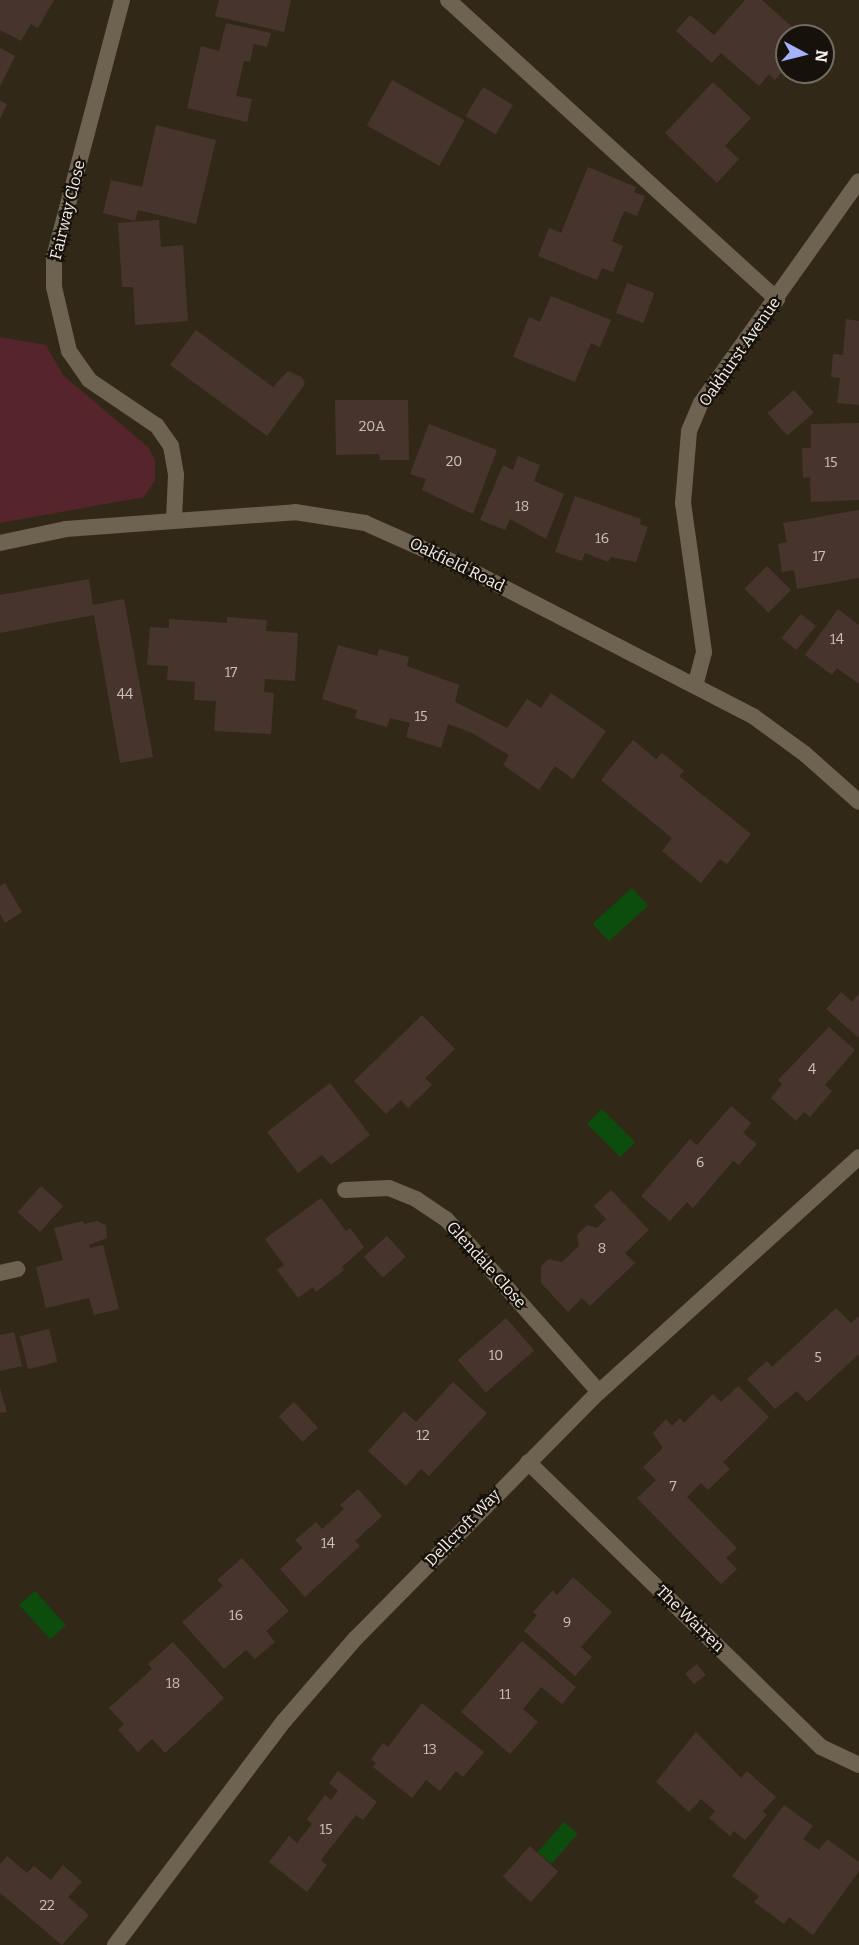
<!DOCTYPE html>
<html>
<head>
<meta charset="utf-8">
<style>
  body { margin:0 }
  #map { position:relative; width:859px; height:1945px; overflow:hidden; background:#322818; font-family:Bitter,serif }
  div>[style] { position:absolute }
  .green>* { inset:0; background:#56252b }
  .water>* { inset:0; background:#0c4d0e; transform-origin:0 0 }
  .building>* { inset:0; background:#47352d; transform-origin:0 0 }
  .service>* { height:16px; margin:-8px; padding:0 8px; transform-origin:8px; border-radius:8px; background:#6e6251 }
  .minor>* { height:16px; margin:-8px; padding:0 8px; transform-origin:8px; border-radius:8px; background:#6e6251 }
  span { translate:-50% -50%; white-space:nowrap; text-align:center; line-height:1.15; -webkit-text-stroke:4.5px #16120b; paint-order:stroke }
  .number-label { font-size:14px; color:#cac1b8 }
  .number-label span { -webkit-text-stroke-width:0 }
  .street-label { font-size:16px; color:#f6f0e6 }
  .north { position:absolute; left:775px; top:24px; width:60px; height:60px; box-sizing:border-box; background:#16120b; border:2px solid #706b63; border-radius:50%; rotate:97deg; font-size:16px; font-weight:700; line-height:24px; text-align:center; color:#f6f0e6 }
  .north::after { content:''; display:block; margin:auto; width:21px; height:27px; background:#a5b1fc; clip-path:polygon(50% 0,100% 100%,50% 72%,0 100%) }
</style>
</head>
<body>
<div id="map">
  <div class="green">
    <div style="clip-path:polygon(0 337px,46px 345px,63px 375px,149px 448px,155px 460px,155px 480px,144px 497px,0 523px)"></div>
  </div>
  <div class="water">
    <div style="left:632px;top:888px;width:24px;height:53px;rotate:48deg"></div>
    <div style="left:602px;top:1109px;width:47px;height:21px;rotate:45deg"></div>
    <div style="left:35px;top:1591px;width:46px;height:21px;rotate:48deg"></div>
    <div style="left:564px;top:1822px;width:18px;height:40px;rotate:41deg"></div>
  </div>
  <div class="building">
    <div style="clip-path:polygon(0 0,54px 0,38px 28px,31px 24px,21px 41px,0 30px)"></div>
    <div style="clip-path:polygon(219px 0,291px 0,284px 32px,215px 16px)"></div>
    <div style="clip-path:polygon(745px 0,762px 0,802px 36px,787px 36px,787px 66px,775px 80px,769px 74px,759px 86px,721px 53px,712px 63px,676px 31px,690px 15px,714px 35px)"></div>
    <div style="clip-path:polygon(226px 23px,271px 33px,267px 47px,254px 44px,250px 62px,244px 61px,236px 96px,252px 99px,247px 122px,187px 108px,201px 46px,219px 51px)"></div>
    <div style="clip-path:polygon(0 48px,15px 56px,0 86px)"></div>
    <div style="left:392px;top:80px;width:83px;height:52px;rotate:29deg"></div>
    <div style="clip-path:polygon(713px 82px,751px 118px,725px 146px,739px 159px,717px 183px,665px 133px)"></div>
    <div style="left:483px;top:87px;width:35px;height:34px;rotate:31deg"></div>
    <div style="clip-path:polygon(0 101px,7px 104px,0 119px)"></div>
    <div style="clip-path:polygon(156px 125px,216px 140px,196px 224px,138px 210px,135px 221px,103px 213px,111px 180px,142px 187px)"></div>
    <div style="clip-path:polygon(588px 167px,636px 187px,634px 192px,645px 196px,637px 216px,624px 211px,612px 241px,623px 246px,613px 272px,602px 268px,597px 280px,538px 256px,549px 228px,561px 233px)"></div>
    <div style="clip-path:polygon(159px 220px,161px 247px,183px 245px,188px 321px,135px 325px,133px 287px,122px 287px,118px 223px)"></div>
    <div style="left:627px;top:283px;width:29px;height:32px;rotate:20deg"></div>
    <div style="clip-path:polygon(551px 296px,611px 320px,600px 347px,591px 343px,575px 382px,513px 357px,529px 317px,540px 322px)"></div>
    <div style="clip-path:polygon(846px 319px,859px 321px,859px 405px,837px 403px,840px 378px,831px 377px,833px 354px,843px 355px)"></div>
    <div style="clip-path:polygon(196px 330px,273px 387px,288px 371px,302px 377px,305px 384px,267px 436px,170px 365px)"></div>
    <div style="left:794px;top:390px;width:30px;height:35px;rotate:49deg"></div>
    <div style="clip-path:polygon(335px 400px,408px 400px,409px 460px,380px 460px,379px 454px,336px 455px)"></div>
    <div style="clip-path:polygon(859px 423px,859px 500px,811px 502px,810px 477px,803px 478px,802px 448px,811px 448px,811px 424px)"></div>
    <div style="clip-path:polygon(429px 424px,497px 450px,473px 514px,422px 490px,426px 479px,410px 474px)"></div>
    <div style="clip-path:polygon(518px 456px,540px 465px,534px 481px,564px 494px,546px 539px,510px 519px,505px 530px,480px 520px,503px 465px,513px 470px)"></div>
    <div style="clip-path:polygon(575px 496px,641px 519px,640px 524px,648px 527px,636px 562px,611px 557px,608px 562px,585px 553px,582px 561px,555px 552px)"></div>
    <div style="clip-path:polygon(859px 510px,859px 578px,797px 589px,794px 570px,782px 572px,778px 544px,787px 542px,783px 523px)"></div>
    <div style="left:767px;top:566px;width:34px;height:32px;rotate:45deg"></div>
    <div style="clip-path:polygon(89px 579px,93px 605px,124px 599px,153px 757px,120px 763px,94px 615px,0 633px,0 595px)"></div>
    <div style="clip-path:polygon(838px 609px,859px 625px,859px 684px,837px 668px,832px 675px,805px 655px)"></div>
    <div style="left:801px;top:614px;width:19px;height:31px;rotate:39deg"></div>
    <div style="clip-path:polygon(227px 617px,267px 620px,266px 631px,298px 633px,295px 681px,265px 679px,264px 692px,274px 693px,271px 734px,214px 731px,216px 701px,194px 700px,195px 682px,167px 680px,168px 666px,147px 665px,150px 627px,169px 628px,169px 619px,227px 623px)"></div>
    <div style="clip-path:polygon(338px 645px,377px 656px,379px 649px,409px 657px,407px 666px,459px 685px,455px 702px,507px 728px,527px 699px,541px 708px,551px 693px,606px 731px,573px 779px,555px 766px,539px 790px,503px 765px,509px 755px,470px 732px,448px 724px,441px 748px,406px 737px,410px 723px,390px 718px,387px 727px,355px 718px,357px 710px,322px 699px)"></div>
    <div style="clip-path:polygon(633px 740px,656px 759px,662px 753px,684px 771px,679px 776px,751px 834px,727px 864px,720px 859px,701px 883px,662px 851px,672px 838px,601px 780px)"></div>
    <div style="clip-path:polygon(5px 883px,22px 912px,5px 923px,0 914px,0 886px)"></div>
    <div style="clip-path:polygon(841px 992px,852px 1002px,859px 993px,859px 1038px,826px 1009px)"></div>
    <div style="clip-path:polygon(422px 1015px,455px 1049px,425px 1078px,432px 1085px,408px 1108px,401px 1100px,386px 1114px,354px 1081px)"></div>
    <div style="clip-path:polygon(829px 1027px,855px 1050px,825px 1085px,832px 1091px,810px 1117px,804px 1112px,796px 1121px,771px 1098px,782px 1084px,778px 1080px)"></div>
    <div style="clip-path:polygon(330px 1083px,370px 1135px,331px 1165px,322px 1155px,298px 1173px,267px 1132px)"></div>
    <div style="clip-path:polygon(731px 1106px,751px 1123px,743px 1133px,757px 1144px,739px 1165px,733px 1161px,693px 1208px,687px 1202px,670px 1221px,641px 1196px,690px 1139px,697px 1145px)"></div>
    <div style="left:41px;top:1186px;width:30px;height:35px;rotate:42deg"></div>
    <div style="clip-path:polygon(611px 1190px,649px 1230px,625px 1253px,635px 1263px,590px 1306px,582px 1298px,568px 1312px,541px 1283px,541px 1266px,549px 1259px,562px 1262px,579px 1246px,577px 1235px,587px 1225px,597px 1228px,606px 1219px,594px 1206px)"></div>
    <div style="clip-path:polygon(321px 1198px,346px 1231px,350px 1228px,364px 1247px,342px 1267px,344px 1270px,316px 1292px,313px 1287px,298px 1298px,277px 1270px,284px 1265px,265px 1239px)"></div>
    <div style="clip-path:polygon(83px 1221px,84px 1224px,97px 1221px,106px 1225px,107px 1238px,89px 1245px,90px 1248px,103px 1245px,119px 1309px,94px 1315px,89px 1298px,46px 1308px,36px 1267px,63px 1260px,54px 1228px)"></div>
    <div style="left:387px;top:1236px;width:28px;height:31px;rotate:48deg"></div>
    <div style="clip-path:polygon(836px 1308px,851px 1323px,859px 1316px,859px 1354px,807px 1402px,797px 1391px,775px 1409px,747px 1379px,767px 1361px,772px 1367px)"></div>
    <div style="left:506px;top:1318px;width:43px;height:64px;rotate:49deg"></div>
    <div style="left:49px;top:1329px;width:34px;height:30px;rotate:76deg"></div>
    <div style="clip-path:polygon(14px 1332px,22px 1366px,0 1371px,0 1335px)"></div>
    <div style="clip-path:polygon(453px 1382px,487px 1413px,429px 1476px,421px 1469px,406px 1486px,368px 1451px,404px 1411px,416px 1422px)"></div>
    <div style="clip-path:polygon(738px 1386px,769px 1417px,723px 1462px,730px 1469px,708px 1490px,701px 1483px,687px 1497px,737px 1548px,726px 1558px,737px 1569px,721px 1584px,637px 1498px,656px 1480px,643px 1467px,663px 1448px,653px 1433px,666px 1419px,672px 1426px,680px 1418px,684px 1423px,713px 1394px,721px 1402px)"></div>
    <div style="clip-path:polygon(0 1388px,7px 1412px,0 1413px)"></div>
    <div style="left:294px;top:1402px;width:35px;height:21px;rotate:47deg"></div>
    <div style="clip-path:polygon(358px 1489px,382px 1516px,355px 1541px,360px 1546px,305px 1597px,280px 1569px,303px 1548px,295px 1540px,316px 1522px,322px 1529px,344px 1509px,340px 1505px)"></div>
    <div style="clip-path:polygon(242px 1558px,289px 1611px,266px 1631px,275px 1642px,255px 1659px,246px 1650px,224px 1669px,182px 1622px,223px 1586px,217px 1580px)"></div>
    <div style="clip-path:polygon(573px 1577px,612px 1612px,581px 1647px,592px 1657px,575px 1676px,524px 1631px,537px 1615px,533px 1612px,553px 1590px,557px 1595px)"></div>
    <div style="clip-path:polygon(522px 1641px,576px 1687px,562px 1704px,541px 1687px,523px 1709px,538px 1722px,510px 1754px,461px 1712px)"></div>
    <div style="clip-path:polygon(173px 1642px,224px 1698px,165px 1753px,152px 1739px,138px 1752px,118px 1730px,124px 1724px,109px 1708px,152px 1669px,148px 1664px)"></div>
    <div style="left:697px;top:1664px;width:14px;height:15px;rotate:51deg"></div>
    <div style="clip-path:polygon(422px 1703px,484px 1752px,463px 1777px,456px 1771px,440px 1791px,426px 1780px,412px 1798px,373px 1767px,376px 1763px,371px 1759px,383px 1743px,388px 1747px)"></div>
    <div style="clip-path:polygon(696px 1732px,741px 1778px,747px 1771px,776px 1797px,763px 1811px,767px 1815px,745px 1840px,734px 1831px,730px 1836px,709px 1818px,715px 1811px,701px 1799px,689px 1812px,656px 1782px)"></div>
    <div style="clip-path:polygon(338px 1771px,377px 1802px,363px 1820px,356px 1815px,321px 1860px,327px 1865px,307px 1892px,269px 1862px,289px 1836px,297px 1843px,312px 1824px,307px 1819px,325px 1795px,331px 1800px,338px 1791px,329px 1783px)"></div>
    <div style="clip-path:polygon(784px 1805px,813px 1826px,803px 1839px,819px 1850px,827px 1839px,859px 1862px,859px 1871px,813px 1935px,789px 1917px,784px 1924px,754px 1902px,759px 1896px,732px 1876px)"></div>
    <div style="left:530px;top:1846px;width:38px;height:41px;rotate:42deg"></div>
    <div style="clip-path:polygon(7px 1856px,27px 1873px,34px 1866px,51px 1880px,63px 1865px,82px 1882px,68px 1897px,89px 1915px,62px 1945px,0 1893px,0 1864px)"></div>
  </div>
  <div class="service">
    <div style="left:448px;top:0;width:445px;rotate:42.3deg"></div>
    <div style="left:345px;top:1190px;width:44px;rotate:-2.6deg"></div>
    <div style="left:389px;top:1188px;width:29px;rotate:22deg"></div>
    <div style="left:416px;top:1199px;width:36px;rotate:34deg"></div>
    <div style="left:446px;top:1219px;width:231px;rotate:48.5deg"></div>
    <div style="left:0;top:1273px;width:18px;rotate:-13deg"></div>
  </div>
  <div class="minor">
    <div style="left:122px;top:0;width:267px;rotate:104.8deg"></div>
    <div style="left:54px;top:258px;width:29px;rotate:90deg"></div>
    <div style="left:54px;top:287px;width:66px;rotate:76.8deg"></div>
    <div style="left:69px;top:351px;width:35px;rotate:55deg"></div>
    <div style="left:89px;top:380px;width:82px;rotate:34.1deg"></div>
    <div style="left:157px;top:426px;width:24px;rotate:55deg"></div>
    <div style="left:171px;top:446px;width:29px;rotate:80deg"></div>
    <div style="left:176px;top:475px;width:44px;rotate:92.6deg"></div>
    <div style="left:0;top:543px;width:67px;rotate:-12deg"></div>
    <div style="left:66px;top:529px;width:230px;rotate:-4.2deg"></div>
    <div style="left:295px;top:512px;width:71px;rotate:8.9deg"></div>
    <div style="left:365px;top:523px;width:111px;rotate:24deg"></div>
    <div style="left:466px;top:568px;width:323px;rotate:27.3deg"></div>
    <div style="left:753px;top:716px;width:64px;rotate:36.2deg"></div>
    <div style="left:805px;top:754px;width:72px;rotate:41.6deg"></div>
    <div style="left:695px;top:686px;width:35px;rotate:-75deg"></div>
    <div style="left:704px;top:652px;width:150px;rotate:-98deg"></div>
    <div style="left:683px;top:503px;width:72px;rotate:-85.2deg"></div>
    <div style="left:689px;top:431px;width:30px;rotate:-67deg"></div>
    <div style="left:701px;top:403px;width:272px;rotate:-54.6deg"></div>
    <div style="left:528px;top:1462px;width:409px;rotate:44.2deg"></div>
    <div style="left:821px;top:1747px;width:42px;rotate:25.3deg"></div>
    <div style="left:115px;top:1945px;width:281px;rotate:-53deg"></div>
    <div style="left:284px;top:1721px;width:110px;rotate:-49.1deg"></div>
    <div style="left:356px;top:1638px;width:346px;rotate:-45.4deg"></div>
    <div style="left:599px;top:1392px;width:350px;rotate:-42.1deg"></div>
  </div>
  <div class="number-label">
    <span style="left:372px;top:427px">20A</span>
    <span style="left:454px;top:462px">20</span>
    <span style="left:831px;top:463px">15</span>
    <span style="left:522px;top:507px">18</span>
    <span style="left:602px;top:539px">16</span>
    <span style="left:819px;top:557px">17</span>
    <span style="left:837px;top:640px">14</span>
    <span style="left:231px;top:673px">17</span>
    <span style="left:125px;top:695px">44</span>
    <span style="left:421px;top:717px">15</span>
    <span style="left:812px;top:1070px">4</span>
    <span style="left:700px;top:1163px">6</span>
    <span style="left:602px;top:1249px">8</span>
    <span style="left:496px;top:1356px">10</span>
    <span style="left:818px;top:1358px">5</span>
    <span style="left:423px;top:1436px">12</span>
    <span style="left:673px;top:1487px">7</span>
    <span style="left:328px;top:1544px">14</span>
    <span style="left:236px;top:1616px">16</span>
    <span style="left:567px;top:1623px">9</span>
    <span style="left:173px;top:1684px">18</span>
    <span style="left:505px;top:1695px">11</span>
    <span style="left:430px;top:1750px">13</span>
    <span style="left:326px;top:1830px">15</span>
    <span style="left:47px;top:1906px">22</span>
  </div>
  <div class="street-label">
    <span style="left:68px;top:210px;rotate:-76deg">Fairway Close</span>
    <span style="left:740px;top:352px;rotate:-55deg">Oakhurst Avenue</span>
    <span style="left:457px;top:565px;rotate:26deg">Oakfield Road</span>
    <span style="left:486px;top:1265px;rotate:48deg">Glendale Close</span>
    <span style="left:463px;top:1528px;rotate:-46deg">Dellcroft Way</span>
    <span style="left:690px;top:1619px;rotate:44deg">The Warren</span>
  </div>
  <div class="north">N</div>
</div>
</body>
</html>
